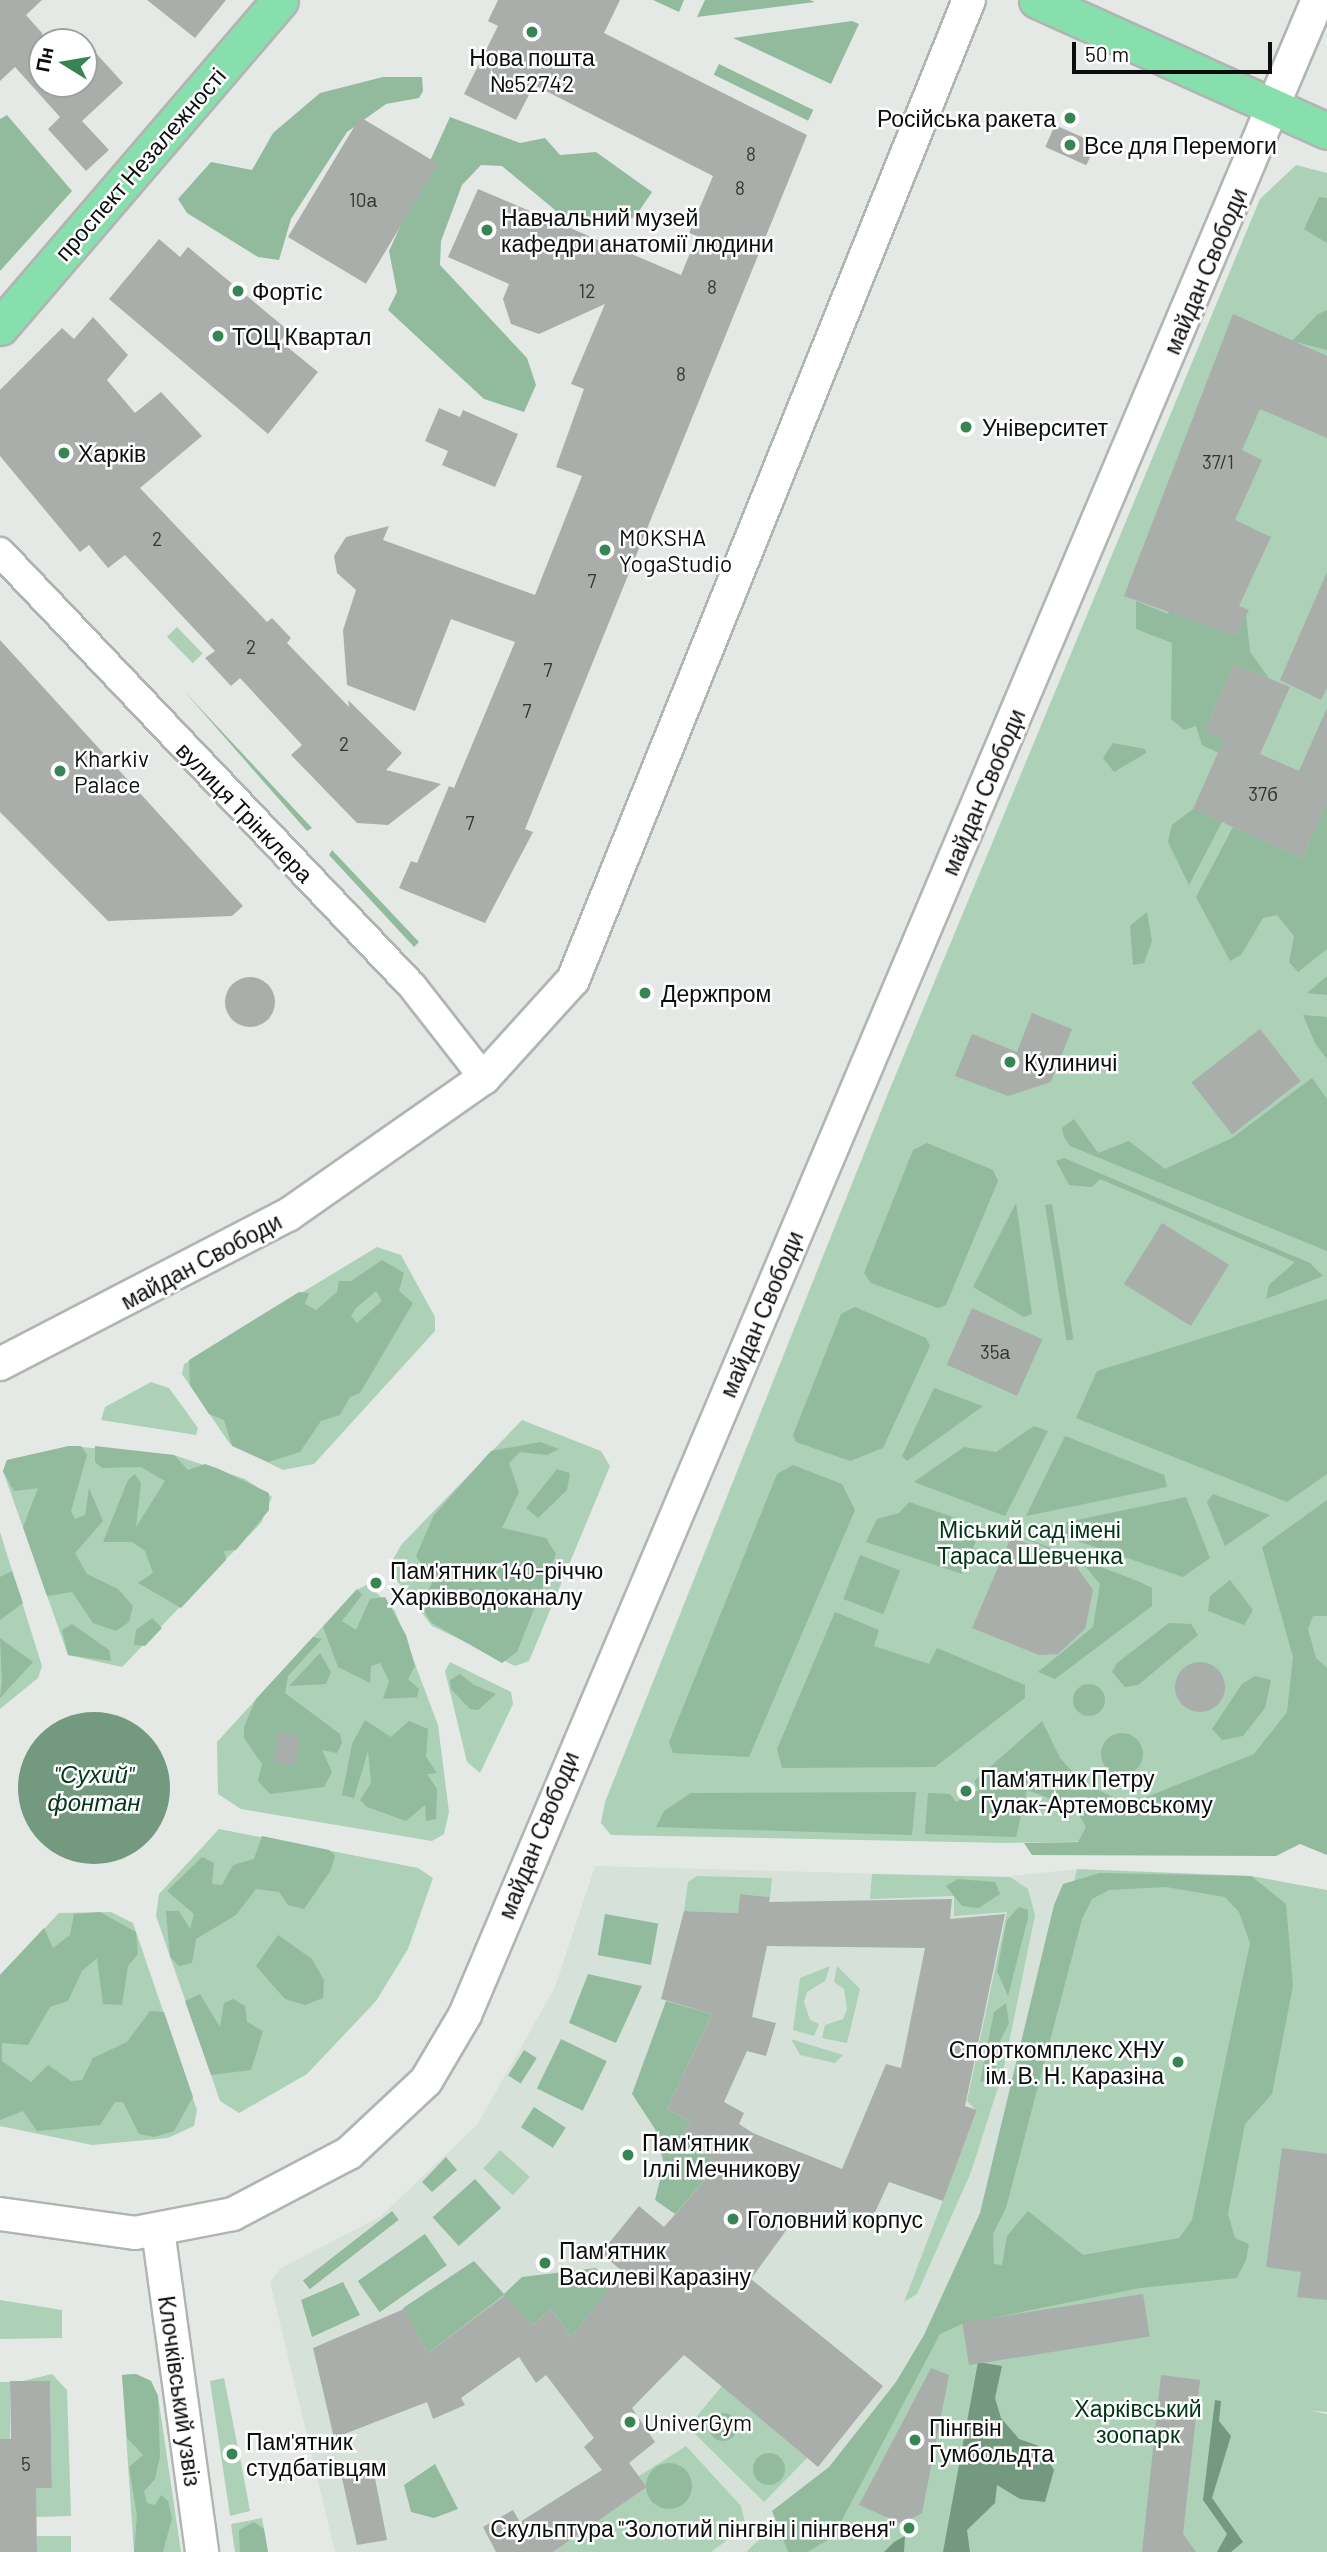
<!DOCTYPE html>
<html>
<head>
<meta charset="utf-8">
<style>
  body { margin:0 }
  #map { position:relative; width:1327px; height:2552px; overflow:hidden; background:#e5e9e6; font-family:Barlow,sans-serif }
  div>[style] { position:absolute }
  .built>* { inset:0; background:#d6e2d9 }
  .green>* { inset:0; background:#acd1b6; transform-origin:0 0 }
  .forest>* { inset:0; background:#92ba9d; transform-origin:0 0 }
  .round { border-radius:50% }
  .water>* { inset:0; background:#739a7e }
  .building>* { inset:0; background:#a9aeaa; transform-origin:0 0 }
  .roads { filter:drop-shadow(2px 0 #b1b5b2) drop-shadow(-2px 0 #b1b5b2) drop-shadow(0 2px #b1b5b2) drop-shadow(0 -2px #b1b5b2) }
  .tertiary>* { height:28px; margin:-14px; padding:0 14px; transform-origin:14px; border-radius:14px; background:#fff }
  .secondary>* { height:32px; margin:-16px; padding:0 16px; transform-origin:16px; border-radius:16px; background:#fff }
  .primary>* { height:35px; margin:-17.5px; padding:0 17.5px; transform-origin:17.5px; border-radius:17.5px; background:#86dfac }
  .dots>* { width:19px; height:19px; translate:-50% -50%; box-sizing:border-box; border:4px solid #fff; border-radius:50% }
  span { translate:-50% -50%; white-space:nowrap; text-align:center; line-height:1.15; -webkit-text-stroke:5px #fff; paint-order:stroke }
  .number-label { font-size:19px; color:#333634 }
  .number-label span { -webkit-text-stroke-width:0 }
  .poi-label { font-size:23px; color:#0c0e0d }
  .right { translate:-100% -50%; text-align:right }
  .left { translate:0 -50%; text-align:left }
  .street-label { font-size:23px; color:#0c0e0d }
  .park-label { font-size:23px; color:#013318 }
  .water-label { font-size:24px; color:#04371b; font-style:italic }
  .north { position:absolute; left:28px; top:28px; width:70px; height:70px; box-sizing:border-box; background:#fff; border:2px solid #9e9f9e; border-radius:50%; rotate:281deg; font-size:19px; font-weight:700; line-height:28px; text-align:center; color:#0c0e0d }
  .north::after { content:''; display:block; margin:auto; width:24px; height:32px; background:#378554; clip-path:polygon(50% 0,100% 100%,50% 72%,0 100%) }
  .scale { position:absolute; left:1072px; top:42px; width:200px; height:32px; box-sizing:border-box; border:4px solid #0c0e0d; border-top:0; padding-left:9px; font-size:21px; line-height:24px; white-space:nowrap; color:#0c0e0d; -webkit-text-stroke:5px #fff; paint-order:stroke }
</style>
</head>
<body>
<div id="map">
  <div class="built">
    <div style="clip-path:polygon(595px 1866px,1002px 1877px,1077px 1869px,987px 2235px,808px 2552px,335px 2552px,270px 2282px,281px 2268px,381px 2216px,477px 2125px,555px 1987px)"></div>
  </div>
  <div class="green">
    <div style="clip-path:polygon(1296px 165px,1327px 173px,1327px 1837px,1006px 1843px,611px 1835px,601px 1823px,605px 1802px,889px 1091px,1260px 199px)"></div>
    <div style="left:177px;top:627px;width:37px;height:14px;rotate:46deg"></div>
    <div style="clip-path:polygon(377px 1247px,401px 1255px,435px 1317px,435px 1331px,314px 1464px,283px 1470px,230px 1444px,182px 1374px,184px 1364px)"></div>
    <div style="clip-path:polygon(151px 1382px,169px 1388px,198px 1428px,196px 1435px,101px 1420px,105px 1407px)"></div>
    <div style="clip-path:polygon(522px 1420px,601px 1451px,610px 1466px,529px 1661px,515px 1666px,432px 1626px,394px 1577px,391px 1563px,401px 1545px)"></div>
    <div style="clip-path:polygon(69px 1446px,174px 1455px,245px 1479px,272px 1497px,261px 1523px,122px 1667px,68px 1655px,3px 1471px,7px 1460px)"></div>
    <div style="clip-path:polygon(0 1532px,42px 1666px,38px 1678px,0 1709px)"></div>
    <div style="clip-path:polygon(368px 1584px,395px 1611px,438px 1725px,449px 1812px,444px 1834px,432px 1841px,241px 1809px,218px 1794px,217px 1742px,355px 1591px)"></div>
    <div style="clip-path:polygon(450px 1662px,511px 1692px,513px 1704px,480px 1773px,467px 1762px,445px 1671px)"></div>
    <div style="clip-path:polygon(219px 1829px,418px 1868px,433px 1878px,408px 1949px,376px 2001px,307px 2074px,239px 2113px,220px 2101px,156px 1916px,159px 1894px)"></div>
    <div style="clip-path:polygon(1077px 1869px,1251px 1876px,1327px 1890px,1327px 2412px,1312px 2411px,1327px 2414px,1327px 2552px,808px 2552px,833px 2536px,987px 2235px)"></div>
    <div style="clip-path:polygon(872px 1874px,1010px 1877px,1028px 1889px,1035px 1915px,1003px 2072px,971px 2172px,917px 2294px,904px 2302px,977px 2111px,967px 2101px,1007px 1912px,954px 1916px,954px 1896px,870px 1899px)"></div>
    <div style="clip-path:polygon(697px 1876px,772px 1878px,770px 1897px,740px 1894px,738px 1913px,684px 1911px,688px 1882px)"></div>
    <div style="clip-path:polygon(111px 1912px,133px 1923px,197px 2110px,194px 2126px,168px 2138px,92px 2145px,0 2126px,0 1975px,59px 1913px)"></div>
    <div style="clip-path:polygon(830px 1966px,825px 1981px,807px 1992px,804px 2002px,810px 2020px,819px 2024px,814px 2036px,793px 2030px,800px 1978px)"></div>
    <div style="clip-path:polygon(837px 1966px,860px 1989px,847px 2043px,822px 2038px,825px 2025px,843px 2019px,847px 2009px,844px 1989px,834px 1982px)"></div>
    <div style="clip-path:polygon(791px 2039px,843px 2055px,835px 2063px,800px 2055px)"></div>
    <div style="left:500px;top:2150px;width:40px;height:25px;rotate:42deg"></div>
    <div style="clip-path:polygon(0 2300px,62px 2310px,62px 2338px,0 2339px)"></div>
    <div style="clip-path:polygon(52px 2374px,67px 2390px,71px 2516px,36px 2517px,36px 2488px,52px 2487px,50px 2381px,23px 2381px)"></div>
    <div style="clip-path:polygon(136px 2374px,151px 2381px,158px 2396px,181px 2552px,134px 2552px,122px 2375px)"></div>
    <div style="clip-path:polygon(224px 2378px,238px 2448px,226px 2452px,228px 2459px,240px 2457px,250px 2511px,230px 2516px,210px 2381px)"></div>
    <div style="left:0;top:2382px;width:10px;height:57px"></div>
    <div style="clip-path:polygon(722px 2386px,807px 2458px,764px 2502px,688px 2427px)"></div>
    <div style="clip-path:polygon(686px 2446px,741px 2506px,746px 2526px,711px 2552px,553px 2552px,647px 2487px,639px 2476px)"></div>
    <div style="clip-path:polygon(262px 2518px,268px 2552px,235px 2552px,231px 2524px)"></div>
    <div style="clip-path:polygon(777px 2523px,788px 2552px,747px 2552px,748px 2550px)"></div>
    <div style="left:71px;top:2536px;width:16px;height:34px;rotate:90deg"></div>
  </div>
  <div class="forest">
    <div style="clip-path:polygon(653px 0,684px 0,679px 12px)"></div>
    <div style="clip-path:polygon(705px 0,810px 0,815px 2px,697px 17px)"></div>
    <div style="clip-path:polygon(852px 21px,859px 24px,831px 84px,733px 38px)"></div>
    <div style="left:719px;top:64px;width:105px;height:12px;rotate:26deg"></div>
    <div style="clip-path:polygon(383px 77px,422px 77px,423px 91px,419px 98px,386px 104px,347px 132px,291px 219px,279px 260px,258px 257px,187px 213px,178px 199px,211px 162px,252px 170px,273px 133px,320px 93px)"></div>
    <div style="clip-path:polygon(7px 115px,72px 191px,0 271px,0 119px)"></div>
    <div style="clip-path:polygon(450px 117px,520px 143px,545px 138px,560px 155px,596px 152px,652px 192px,635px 217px,608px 225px,561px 215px,502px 166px,481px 165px,462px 185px,441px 241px,440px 265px,527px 358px,536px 385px,524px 412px,484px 399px,388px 310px,397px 292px,389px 251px)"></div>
    <div style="clip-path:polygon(1319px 197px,1327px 198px,1327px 243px,1304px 229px)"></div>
    <div style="clip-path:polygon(1327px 310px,1327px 350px,1292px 341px,1318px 314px)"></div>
    <div style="clip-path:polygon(1191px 562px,1207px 624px,1236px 636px,1246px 615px,1250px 652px,1269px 678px,1234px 664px,1205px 731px,1232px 742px,1225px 756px,1202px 745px,1196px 726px,1184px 730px,1171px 719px,1172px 643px,1136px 629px,1136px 601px,1168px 614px)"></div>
    <div style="clip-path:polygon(184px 691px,312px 828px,307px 831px)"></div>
    <div style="clip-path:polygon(1113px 743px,1145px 749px,1146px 753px,1114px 772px,1103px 758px)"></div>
    <div style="clip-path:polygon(1327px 803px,1327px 949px,1298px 972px,1289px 962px,1294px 936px,1277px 915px,1263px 918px,1241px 955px,1230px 961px,1196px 897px,1233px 827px,1302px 858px)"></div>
    <div style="clip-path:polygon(1193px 809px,1222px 822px,1189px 885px,1168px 842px,1172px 825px)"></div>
    <div style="clip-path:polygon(332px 850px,419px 942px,414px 947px,329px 855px)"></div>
    <div style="clip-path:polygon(1147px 912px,1152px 941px,1144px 963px,1133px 965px,1130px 926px)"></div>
    <div style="clip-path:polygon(1327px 976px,1327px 995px,1307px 993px)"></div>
    <div style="clip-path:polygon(1303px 1015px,1327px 1017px,1327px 1059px,1315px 1043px)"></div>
    <div style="clip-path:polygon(1312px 1078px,1327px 1099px,1327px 1251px,1070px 1146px,1064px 1137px,1062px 1128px,1074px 1119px,1098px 1153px,1129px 1141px,1165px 1169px,1232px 1138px)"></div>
    <div style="clip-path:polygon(927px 1143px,993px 1170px,998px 1181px,946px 1305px,938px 1308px,871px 1283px,864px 1273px,913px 1150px)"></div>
    <div style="clip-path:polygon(1064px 1158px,1310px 1263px,1323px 1276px,1266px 1299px,1269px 1285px,1295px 1262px,1100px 1179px,1092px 1187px,1069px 1185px,1056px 1161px)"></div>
    <div style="clip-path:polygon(1016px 1203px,1032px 1314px,1024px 1317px,973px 1287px)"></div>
    <div style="left:1052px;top:1204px;width:137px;height:7px;rotate:81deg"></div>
    <div style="clip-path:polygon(evenodd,382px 1260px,404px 1273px,399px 1291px,413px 1303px,360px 1393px,350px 1397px,340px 1415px,321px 1421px,300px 1452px,268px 1462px,232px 1446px,224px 1420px,209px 1414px,190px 1385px,189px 1360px,299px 1292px,309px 1293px,305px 1304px,316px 1310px,337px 1292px,339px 1281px,351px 1281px,382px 1260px,376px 1291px,382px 1301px,357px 1323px,351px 1316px,356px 1308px,376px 1291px)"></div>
    <div style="clip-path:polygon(1327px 1299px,1327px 1474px,1287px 1502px,1076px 1418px,1097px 1371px)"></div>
    <div style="clip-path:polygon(855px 1307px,926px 1338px,930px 1346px,883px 1448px,850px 1461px,796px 1442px,793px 1435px,841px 1314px)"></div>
    <div style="clip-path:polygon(934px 1388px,983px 1406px,907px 1461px,902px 1456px)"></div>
    <div style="clip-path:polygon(1034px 1426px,1048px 1431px,1005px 1516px,914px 1482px,964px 1447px,996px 1452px)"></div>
    <div style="clip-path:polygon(1065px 1436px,1164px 1475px,1167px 1487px,1026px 1516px)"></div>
    <div style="clip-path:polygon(540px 1442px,559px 1449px,547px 1455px,520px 1452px,509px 1463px,519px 1492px,502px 1528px,546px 1538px,556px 1554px,517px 1652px,502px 1663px,432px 1623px,421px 1607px,432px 1583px,416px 1556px,434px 1515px,491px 1451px)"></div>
    <div style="clip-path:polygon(69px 1446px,81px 1446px,87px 1455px,71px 1511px,75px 1519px,85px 1515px,89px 1488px,103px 1521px,75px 1553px,87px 1574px,118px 1589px,133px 1606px,129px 1622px,116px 1631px,93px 1623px,72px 1592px,47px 1596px,23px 1527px,38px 1488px,14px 1491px,3px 1471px,7px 1460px)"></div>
    <div style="clip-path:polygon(95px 1446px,174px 1455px,188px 1470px,205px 1464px,219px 1469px,269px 1493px,269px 1510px,236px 1550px,224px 1551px,226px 1560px,181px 1608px,138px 1583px,153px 1573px,145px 1551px,132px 1542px,103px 1542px,128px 1480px,135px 1474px,141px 1483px,136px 1527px,165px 1481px,141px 1467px,102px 1468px,95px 1462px)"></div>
    <div style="clip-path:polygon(793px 1465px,842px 1484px,855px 1510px,749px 1757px,673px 1753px,669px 1742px,777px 1474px)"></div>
    <div style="clip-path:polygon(557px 1469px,570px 1473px,567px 1490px,538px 1518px,526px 1508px)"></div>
    <div style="clip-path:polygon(1213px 1494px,1270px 1515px,1225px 1546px,1207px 1502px)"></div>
    <div style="clip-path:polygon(1186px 1497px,1210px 1558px,1183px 1577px,1039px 1528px)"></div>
    <div style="clip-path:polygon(1327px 1500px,1327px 1616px,1313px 1616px,1308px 1629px,1316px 1658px,1327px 1668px,1327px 1855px,1300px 1844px,1276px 1856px,1032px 1855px,1024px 1843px,1078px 1842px,1086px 1827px,1075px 1808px,1027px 1790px,1016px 1837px,925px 1834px,928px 1793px,950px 1794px,956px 1802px,978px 1790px,974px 1781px,1042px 1721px,1060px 1758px,1083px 1783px,1129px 1804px,1254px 1754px,1287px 1712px,1293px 1657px,1262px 1547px)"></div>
    <div style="clip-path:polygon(909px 1502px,982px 1527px,962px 1574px,866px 1542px,877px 1519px,899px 1513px)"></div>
    <div style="clip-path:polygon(1012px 1533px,1140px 1582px,1152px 1588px,1152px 1606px,1055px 1679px,1038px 1672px,1093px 1627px,1100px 1584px,1084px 1565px)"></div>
    <div style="left:860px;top:1555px;width:43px;height:47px;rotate:21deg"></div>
    <div style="clip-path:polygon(12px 1571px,23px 1603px,0 1620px,0 1577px)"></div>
    <div style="clip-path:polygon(1230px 1580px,1253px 1610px,1244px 1625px,1208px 1611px,1210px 1596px)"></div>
    <div style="clip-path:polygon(357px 1589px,362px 1595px,342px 1621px,356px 1630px,370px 1599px,385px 1597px,406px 1635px,415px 1666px,408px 1679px,419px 1689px,417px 1697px,383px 1699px,389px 1681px,380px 1663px,371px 1666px,370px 1683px,338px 1667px,323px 1627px)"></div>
    <div style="clip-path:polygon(835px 1612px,879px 1630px,874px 1646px,929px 1664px,937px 1648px,1025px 1685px,1025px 1698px,935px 1767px,782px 1768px,777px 1749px)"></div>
    <div style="clip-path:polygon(152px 1618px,162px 1628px,145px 1646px,134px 1645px,136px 1630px)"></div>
    <div style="clip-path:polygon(1169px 1623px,1191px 1624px,1198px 1635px,1138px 1685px,1125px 1687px,1112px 1672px,1117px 1663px)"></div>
    <div style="clip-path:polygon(72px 1624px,109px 1650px,111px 1661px,68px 1655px,62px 1630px)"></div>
    <div style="clip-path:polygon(313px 1637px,322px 1639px,288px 1676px,285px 1693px,340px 1734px,342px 1743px,337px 1753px,322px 1750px,332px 1772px,324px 1787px,270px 1794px,258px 1781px,262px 1764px,244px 1738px,244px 1727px,256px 1699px)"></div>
    <div style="clip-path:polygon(0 1638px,33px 1662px,0 1698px,2px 1681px)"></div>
    <div style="clip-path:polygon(320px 1653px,331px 1672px,326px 1684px,289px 1686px)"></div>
    <div style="clip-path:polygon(460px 1674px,474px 1685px,496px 1694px,478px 1710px,470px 1709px,451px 1689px,450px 1680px)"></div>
    <div style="clip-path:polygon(1255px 1676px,1271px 1680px,1265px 1708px,1243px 1736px,1222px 1740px,1212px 1729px,1242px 1684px)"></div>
    <div class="round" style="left:1073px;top:1684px;width:32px;height:32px"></div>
    <div style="clip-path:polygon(365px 1720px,391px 1737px,409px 1721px,428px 1729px,426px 1757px,437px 1773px,427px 1774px,437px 1789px,436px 1819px,426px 1821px,425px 1805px,406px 1821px,367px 1807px,360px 1800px,371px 1783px,368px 1751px,354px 1798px,342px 1795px,352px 1744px)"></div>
    <div class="round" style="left:1101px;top:1733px;width:42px;height:42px"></div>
    <div style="clip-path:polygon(916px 1792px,912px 1835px,656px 1827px,664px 1811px,691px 1793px)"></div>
    <div style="clip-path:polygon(262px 1836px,329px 1850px,335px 1855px,331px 1870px,304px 1909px,288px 1905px,279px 1892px,256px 1889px,236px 1915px,196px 1939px,192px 1963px,179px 1966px,170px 1957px,166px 1911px,179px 1911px,190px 1929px,194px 1914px,167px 1891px,202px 1857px,214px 1863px,212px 1884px,222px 1885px,233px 1865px,254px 1859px)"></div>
    <div style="clip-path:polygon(evenodd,1100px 1873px,1251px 1876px,1286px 1904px,1293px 1986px,1272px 2094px,1245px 2124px,1228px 2214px,1235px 2238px,1249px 2244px,1246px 2260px,1237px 2278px,1140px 2288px,962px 2324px,940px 2334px,833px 2537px,808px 2552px,788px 2552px,772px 2511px,829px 2467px,896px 2382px,924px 2335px,980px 2213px,1054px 1905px,1063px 1884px,1100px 1873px,1166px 1887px,1225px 1897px,1239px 1912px,1250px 1943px,1192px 2220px,1179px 2238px,1083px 2255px,1028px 2211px,1007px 2236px,1002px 2265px,994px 2264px,993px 2234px,1006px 2208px,1082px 1919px,1092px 1899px,1109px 1890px,1166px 1887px)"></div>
    <div style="clip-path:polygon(958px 1879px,995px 1882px,1000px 1894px,979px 1908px,962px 1906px,946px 1886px)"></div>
    <div style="clip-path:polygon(1019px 1907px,1028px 1910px,1028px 1918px,1008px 1996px,997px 1971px,1007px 1920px)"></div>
    <div style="clip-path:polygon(100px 1912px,136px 1932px,138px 1954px,128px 1966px,122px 2005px,103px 2004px,97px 1958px,82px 1971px,68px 2001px,50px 2007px,28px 2045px,2px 2043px,2px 2061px,31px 2082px,48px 2065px,71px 2081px,82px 2080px,93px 2058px,127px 2042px,150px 2011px,164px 2012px,193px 2097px,174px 2131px,154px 2137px,139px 2134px,123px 2102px,115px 2102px,100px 2125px,37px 2131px,23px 2111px,0 2120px,0 1975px,44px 1928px,53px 1948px,70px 1935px,74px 1914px)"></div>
    <div style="left:605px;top:1914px;width:54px;height:42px;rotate:10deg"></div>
    <div style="clip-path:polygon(278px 1935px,312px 1959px,324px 1980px,323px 1998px,305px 2005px,285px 1999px,256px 1966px)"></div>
    <div style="clip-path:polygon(588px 1974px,642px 1986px,616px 2043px,569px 2023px)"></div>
    <div style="clip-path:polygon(200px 1994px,220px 2027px,224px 2003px,233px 1999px,245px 2006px,247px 2022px,263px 2031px,251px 2070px,211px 2075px,185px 2001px)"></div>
    <div style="clip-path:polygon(666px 2001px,712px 2014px,667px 2109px,691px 2122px,679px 2139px,719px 2164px,675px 2214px,655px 2200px,664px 2164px,655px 2129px,632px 2094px)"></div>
    <div style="clip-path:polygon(1006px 2003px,1009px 2023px,998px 2045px,995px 2078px,980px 2082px,994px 2012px)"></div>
    <div style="left:561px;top:2039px;width:51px;height:55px;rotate:26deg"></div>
    <div style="left:524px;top:2050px;width:15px;height:30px;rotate:32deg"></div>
    <div style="left:534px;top:2107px;width:38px;height:24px;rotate:33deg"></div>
    <div style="clip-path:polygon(446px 2157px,457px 2170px,432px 2192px,422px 2182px)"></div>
    <div style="left:475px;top:2179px;width:39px;height:57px;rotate:48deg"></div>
    <div style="left:392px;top:2211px;width:11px;height:113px;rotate:52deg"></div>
    <div style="left:425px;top:2234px;width:38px;height:82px;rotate:55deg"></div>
    <div style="clip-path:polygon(474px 2261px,504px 2294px,522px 2277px,596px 2268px,613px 2285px,571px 2337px,551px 2309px,533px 2325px,504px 2295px,428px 2353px,403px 2308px)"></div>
    <div style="clip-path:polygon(343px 2282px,360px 2315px,312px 2337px,301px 2300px)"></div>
    <div style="clip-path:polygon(136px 2374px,151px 2381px,158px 2396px,160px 2456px,155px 2479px,144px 2491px,147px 2503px,155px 2505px,161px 2495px,168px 2501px,172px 2518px,163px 2552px,134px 2552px,137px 2516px,129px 2467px,143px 2455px,127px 2438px,122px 2375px)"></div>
    <div class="round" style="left:709px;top:2413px;width:28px;height:28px"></div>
    <div class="round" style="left:753px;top:2453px;width:32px;height:32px"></div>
    <div class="round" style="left:646px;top:2463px;width:46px;height:46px"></div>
    <div style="clip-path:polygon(435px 2464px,458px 2509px,434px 2518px,411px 2512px,404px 2485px)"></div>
    <div style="clip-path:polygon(254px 2522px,264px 2529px,268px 2552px,240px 2552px,239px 2530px)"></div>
  </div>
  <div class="water">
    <div class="round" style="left:18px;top:1712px;width:152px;height:152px"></div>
    <div style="clip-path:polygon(978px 2362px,1002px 2366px,995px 2398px,1001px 2418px,1019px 2439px,1039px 2446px,1054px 2470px,1045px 2502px,1020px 2499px,997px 2485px,995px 2503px,967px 2530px,970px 2552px,943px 2552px)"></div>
    <div style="clip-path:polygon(1215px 2400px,1221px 2401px,1219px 2421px,1231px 2436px,1212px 2498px,1243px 2542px,1231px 2552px,1217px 2552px,1227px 2534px,1203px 2500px)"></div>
    <div style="clip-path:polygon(905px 2536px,904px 2552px,884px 2552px,894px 2542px)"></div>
  </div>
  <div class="building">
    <div style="clip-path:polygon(0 0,42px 0,26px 15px,42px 33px,42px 84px,84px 84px,84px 40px,123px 83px,82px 121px,109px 150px,86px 171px,48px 129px,60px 117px,15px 67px,0 81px)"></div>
    <div style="clip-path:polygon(147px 0,226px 0,195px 38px)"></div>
    <div style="clip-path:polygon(498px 0,620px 0,604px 33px,807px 135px,525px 829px,533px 832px,485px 923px,399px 888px,411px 861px,417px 863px,449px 786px,454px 788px,515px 642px,451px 619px,415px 711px,347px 685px,343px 630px,356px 590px,337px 573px,334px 556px,346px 537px,389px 526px,383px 540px,535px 595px,582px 476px,556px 467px,584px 389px,571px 384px,605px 304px,539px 334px,511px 324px,503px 299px,509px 284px,448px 257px,478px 189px,681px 275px,697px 236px,689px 233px,713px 176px,534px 85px,516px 120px,464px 94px,498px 26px,488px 21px)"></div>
    <div style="left:360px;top:117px;width:91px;height:140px;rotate:31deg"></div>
    <div style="left:1055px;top:125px;width:45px;height:24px;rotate:24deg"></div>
    <div style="clip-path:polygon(159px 239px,180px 257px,188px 247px,289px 331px,280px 341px,318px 372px,268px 434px,109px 299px)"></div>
    <div style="clip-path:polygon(1233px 314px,1327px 356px,1327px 438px,1260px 409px,1242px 450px,1262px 460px,1235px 520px,1271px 537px,1239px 606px,1249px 610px,1236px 636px,1124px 596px)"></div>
    <div style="clip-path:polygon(93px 317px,128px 355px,107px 380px,135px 413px,161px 392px,202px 436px,140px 488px,267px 622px,272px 618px,291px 638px,287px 643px,349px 707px,348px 700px,402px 753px,386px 770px,441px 784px,388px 825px,357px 823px,291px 755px,302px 745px,240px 678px,231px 686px,205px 658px,215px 651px,125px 555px,108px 568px,89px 545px,80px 552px,0 456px,0 390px,62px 328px,74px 339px)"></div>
    <div style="clip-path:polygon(439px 408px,460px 417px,463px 410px,518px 434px,495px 487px,442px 465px,448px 451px,425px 441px)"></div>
    <div style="clip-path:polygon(1327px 572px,1327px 688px,1321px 700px,1280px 680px)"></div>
    <div style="clip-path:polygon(0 640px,243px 906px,232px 916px,108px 921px,0 812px)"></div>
    <div style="clip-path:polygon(1234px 664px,1290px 687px,1260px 754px,1299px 771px,1327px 708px,1327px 803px,1302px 858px,1193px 809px,1224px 739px,1205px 731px)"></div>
    <div class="round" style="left:225px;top:977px;width:50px;height:50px"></div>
    <div style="clip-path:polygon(1032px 1013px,1072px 1029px,1051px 1082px,1008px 1096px,955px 1076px,972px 1034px,1017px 1052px)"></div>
    <div style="left:1260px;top:1029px;width:66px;height:87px;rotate:52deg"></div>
    <div style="left:1162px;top:1223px;width:79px;height:72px;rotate:32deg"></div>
    <div style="left:972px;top:1308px;width:77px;height:62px;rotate:24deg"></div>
    <div style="clip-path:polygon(1011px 1537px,1073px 1562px,1093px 1590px,1085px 1629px,1058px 1654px,1039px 1655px,972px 1628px)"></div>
    <div class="round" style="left:1175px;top:1662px;width:50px;height:50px"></div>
    <div style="left:279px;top:1733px;width:21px;height:29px;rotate:11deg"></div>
    <div style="clip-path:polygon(evenodd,740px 1894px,770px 1897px,769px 1902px,952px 1899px,950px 1919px,1005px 1914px,965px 2106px,977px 2110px,943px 2201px,889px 2182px,870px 2223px,836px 2206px,823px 2229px,798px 2214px,751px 2279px,883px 2386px,818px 2467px,684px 2355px,632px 2408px,655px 2442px,629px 2463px,647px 2487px,553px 2552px,496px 2552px,483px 2527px,513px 2510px,520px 2522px,602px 2470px,584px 2447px,594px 2438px,546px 2375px,536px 2383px,519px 2357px,461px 2398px,465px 2405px,433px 2419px,427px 2402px,334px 2438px,313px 2348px,404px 2309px,428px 2353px,505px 2295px,533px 2325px,551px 2309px,571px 2337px,623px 2272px,601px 2253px,639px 2206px,664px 2227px,719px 2164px,679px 2139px,691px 2122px,667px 2109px,712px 2014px,661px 1999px,684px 1911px,738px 1913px,740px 1894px,767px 1946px,925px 1948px,901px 2068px,886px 2064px,842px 2169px,753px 2133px,739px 2124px,744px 2113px,724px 2102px,747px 2051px,766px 2056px,776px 2023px,752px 2017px,767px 1946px)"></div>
    <div style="clip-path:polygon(1282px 2148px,1327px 2154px,1327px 2300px,1297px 2297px,1301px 2272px,1266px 2267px)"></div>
    <div style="left:1143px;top:2294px;width:43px;height:183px;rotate:81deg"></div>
    <div style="clip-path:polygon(931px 2368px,949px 2375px,922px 2513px,902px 2524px,859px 2505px)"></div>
    <div style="clip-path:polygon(1161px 2375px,1200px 2380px,1183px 2534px,1196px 2552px,1142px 2552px)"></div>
    <div style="clip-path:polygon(10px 2381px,50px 2381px,52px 2488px,36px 2488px,37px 2552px,0 2552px,0 2439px,11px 2439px)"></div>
    <div style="clip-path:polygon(374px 2473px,387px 2540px,357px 2545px,341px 2474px)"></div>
  </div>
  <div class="roads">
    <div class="tertiary">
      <div style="left:0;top:552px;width:598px;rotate:46.49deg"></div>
      <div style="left:412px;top:986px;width:117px;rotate:52deg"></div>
    </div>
    <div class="secondary">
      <div style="left:0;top:1364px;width:324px;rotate:-27.4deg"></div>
      <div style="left:288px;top:1215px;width:239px;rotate:-35deg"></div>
      <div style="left:484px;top:1078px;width:132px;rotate:-47.8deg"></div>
      <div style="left:573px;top:980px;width:1057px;rotate:-68deg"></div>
      <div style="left:0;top:2214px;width:136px;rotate:8deg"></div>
      <div style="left:135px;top:2233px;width:100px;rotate:-11deg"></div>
      <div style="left:233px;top:2214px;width:131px;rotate:-27.7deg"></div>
      <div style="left:349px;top:2153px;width:105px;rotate:-43.1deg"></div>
      <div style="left:426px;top:2081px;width:77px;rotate:-59.4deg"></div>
      <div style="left:465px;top:2015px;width:2188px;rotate:-67.06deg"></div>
      <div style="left:158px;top:2230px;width:325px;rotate:82.2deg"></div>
    </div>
    <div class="primary">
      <div style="left:1037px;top:0;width:318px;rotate:24.3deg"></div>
      <div style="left:0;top:327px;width:430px;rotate:-49.4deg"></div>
    </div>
  </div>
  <div class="dots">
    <div style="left:532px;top:32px;background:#378554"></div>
    <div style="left:1070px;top:118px;background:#378554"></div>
    <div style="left:1070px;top:145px;background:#378554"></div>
    <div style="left:487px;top:230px;background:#378554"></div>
    <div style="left:238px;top:291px;background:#378554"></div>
    <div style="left:218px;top:336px;background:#378554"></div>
    <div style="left:966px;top:427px;background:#378554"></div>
    <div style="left:64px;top:453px;background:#378554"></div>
    <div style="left:605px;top:550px;background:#378554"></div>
    <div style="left:60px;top:771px;background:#378554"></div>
    <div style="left:645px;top:993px;background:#378554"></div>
    <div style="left:1010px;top:1062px;background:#378554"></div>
    <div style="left:376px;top:1583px;background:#378554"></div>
    <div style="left:966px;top:1791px;background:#378554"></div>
    <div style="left:1178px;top:2062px;background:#378554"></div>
    <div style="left:628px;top:2155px;background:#378554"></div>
    <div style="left:733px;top:2219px;background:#378554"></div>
    <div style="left:545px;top:2263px;background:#378554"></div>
    <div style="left:630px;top:2422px;background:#378554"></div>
    <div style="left:915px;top:2440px;background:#378554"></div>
    <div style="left:232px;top:2454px;background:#378554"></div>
    <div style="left:909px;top:2528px;background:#378554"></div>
  </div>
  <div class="number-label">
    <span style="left:751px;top:154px">8</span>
    <span style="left:740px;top:188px">8</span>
    <span style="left:363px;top:200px">10а</span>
    <span style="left:712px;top:287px">8</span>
    <span style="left:587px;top:291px">12</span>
    <span style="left:681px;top:374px">8</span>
    <span style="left:1218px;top:462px">37/1</span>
    <span style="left:157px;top:539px">2</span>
    <span style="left:592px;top:581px">7</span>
    <span style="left:251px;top:647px">2</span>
    <span style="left:548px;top:670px">7</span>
    <span style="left:527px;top:711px">7</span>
    <span style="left:344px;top:744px">2</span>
    <span style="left:1263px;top:794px">37б</span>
    <span style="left:470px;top:823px">7</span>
    <span style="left:995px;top:1352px">35а</span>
    <span style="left:26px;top:2464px">5</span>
  </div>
  <div class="poi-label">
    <span style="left:532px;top:70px">Нова пошта<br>№52742</span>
    <span class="right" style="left:1056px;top:118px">Російська ракета</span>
    <span class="left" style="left:1084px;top:145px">Все для Перемоги</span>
    <span class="left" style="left:501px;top:230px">Навчальний музей<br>кафедри анатомії людини</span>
    <span class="left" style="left:252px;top:291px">Фортiс</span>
    <span class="left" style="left:232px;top:336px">ТОЦ Квартал</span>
    <span class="left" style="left:982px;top:427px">Університет</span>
    <span class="left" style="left:78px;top:453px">Харків</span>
    <span class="left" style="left:619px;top:550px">MOKSHA<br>YogaStudio</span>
    <span class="left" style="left:74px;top:771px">Kharkiv<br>Palace</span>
    <span class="left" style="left:661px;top:993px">Держпром</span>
    <span class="left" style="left:1024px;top:1062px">Кулиничі</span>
    <span class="left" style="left:390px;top:1583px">Пам'ятник 140-річчю<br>Харківводоканалу</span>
    <span class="left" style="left:980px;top:1791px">Пам'ятник Петру<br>Гулак-Артемовському</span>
    <span class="right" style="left:1164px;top:2062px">Спорткомплекс ХНУ<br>ім. В. Н. Каразіна</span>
    <span class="left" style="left:642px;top:2155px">Пам'ятник<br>Іллі Мечникову</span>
    <span class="left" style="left:747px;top:2219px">Головний корпус</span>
    <span class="left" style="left:559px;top:2263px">Пам'ятник<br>Василеві Каразіну</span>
    <span class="left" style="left:644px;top:2422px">UniverGym</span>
    <span class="left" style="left:929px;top:2440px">Пінгвін<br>Гумбольдта</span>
    <span class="left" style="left:246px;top:2454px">Пам'ятник<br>студбатівцям</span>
    <span class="right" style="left:895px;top:2528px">Скульптура "Золотий пінгвін і пінгвеня"</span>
  </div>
  <div class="street-label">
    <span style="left:140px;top:164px;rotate:-49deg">проспект Незалежності</span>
    <span style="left:1205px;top:271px;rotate:-67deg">майдан Свободи</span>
    <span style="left:983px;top:792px;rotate:-67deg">майдан Свободи</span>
    <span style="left:245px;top:812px;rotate:46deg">вулиця Трінклера</span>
    <span style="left:201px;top:1261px;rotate:-28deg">майдан Свободи</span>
    <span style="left:761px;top:1314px;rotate:-67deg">майдан Свободи</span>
    <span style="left:538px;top:1835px;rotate:-68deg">майдан Свободи</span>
    <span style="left:180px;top:2391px;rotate:82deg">Клочківський узвіз</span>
  </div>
  <div class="park-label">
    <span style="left:1030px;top:1542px">Міський сад імені<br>Тараса Шевченка</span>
    <span style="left:1138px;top:2421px">Харківський<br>зоопарк</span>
  </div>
  <div class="water-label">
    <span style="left:94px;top:1788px">"Сухий"<br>фонтан</span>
  </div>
  <div class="north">Пн</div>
  <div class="scale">50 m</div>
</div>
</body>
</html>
